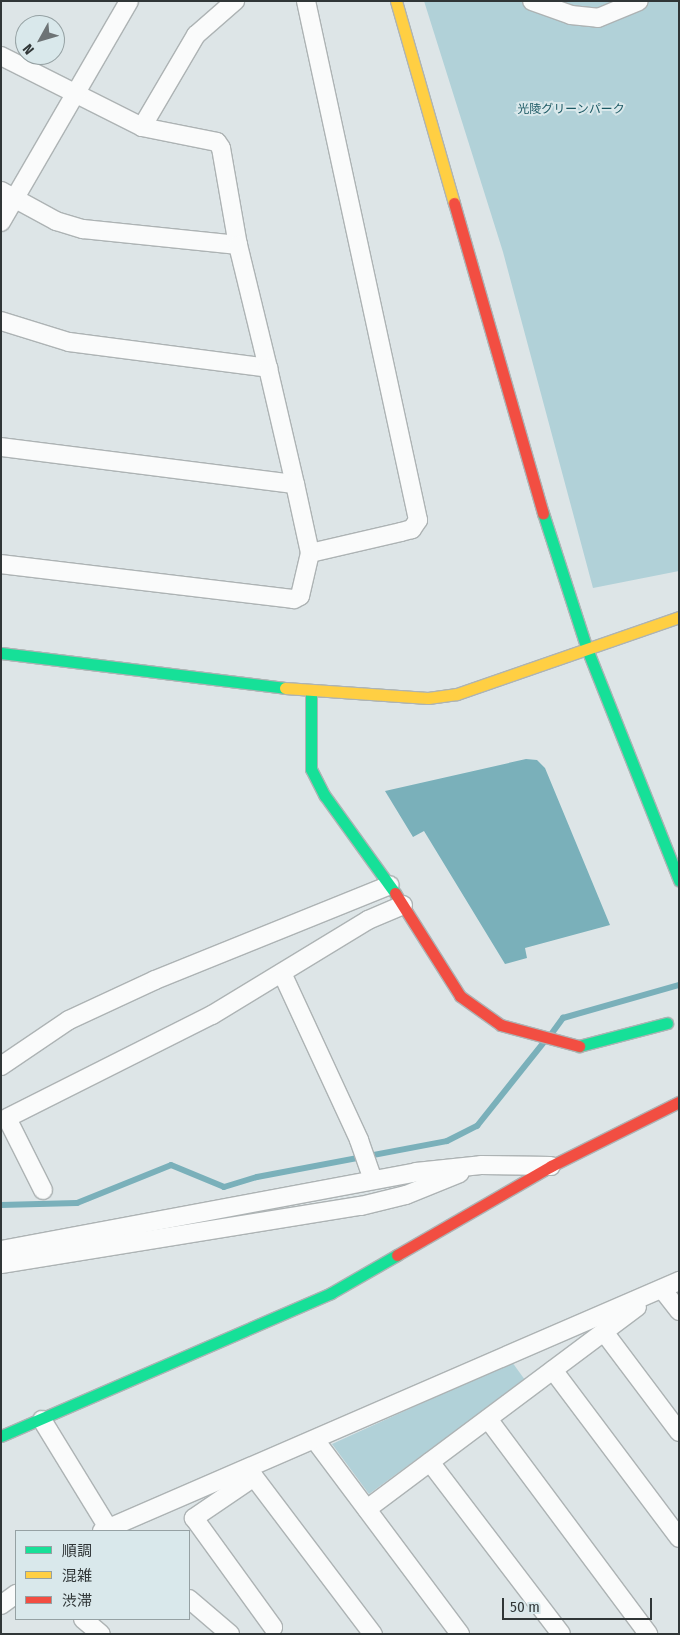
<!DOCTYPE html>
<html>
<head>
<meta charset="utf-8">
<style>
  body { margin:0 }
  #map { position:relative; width:680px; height:1635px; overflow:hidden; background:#dde5e7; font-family:"Fira Sans Condensed","Noto Sans JP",sans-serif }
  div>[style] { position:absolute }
  .green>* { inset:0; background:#b1d1d8 }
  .water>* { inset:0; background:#7ab0ba }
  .stream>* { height:6px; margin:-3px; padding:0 3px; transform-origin:3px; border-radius:3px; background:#7ab0ba }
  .roads { filter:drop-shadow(1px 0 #adb3b4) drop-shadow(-1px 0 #adb3b4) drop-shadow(0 1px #adb3b4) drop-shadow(0 -1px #adb3b4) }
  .street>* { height:18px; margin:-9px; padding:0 9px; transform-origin:9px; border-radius:9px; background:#fafbfb }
  .fast>* { height:11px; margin:-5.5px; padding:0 5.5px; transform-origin:5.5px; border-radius:5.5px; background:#16e098 }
  .slow>* { height:11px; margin:-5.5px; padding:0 5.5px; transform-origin:5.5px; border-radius:5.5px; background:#ffcf43 }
  .jam>* { height:11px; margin:-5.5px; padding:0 5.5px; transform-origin:5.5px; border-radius:5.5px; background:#f24e42 }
  span { translate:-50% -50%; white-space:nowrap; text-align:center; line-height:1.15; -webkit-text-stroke:4px #d9e8eb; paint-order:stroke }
  .park-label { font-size:12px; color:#1c5964 }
  .frame { position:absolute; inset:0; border:2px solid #303637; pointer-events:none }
  .legend { position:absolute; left:15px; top:1530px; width:175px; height:90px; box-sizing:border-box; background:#d9e8eb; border:1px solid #95a1a3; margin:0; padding:6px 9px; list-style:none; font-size:15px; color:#303637 }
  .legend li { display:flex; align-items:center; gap:10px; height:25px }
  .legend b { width:25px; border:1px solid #95a1a3 }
  .north { position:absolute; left:15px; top:15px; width:50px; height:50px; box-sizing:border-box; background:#d9e8eb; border:1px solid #95a1a3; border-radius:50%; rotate:231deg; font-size:14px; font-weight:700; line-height:20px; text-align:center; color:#303637 }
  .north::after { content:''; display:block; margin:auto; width:18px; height:22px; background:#6d7375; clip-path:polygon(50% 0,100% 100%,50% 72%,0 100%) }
  .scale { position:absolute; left:502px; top:1598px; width:150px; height:22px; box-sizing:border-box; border:2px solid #303637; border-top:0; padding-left:6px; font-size:15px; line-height:18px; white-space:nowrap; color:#303637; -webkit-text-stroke:4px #d9e8eb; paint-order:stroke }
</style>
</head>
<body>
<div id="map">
  <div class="green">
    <div style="clip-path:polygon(424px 1px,679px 1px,679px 571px,593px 588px,503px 252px)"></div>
    <div style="clip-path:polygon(512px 1362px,525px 1380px,369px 1494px,332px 1444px)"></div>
  </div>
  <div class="water">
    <div style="clip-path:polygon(526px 759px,537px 760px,545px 768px,610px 925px,525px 948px,527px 958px,505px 964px,424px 831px,413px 837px,385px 791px)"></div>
  </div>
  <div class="stream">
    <div style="left:552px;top:1033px;width:19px;rotate:-54deg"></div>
    <div style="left:563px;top:1018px;width:121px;rotate:-15.9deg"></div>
    <div style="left:1px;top:1205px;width:76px;rotate:-1.5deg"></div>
    <div style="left:77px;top:1203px;width:101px;rotate:-22deg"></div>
    <div style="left:171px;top:1165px;width:57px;rotate:22.5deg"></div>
    <div style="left:224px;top:1187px;width:34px;rotate:-17deg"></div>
    <div style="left:257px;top:1177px;width:193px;rotate:-10.7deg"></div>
    <div style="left:447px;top:1141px;width:34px;rotate:-27deg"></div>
    <div style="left:477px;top:1126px;width:107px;rotate:-51.4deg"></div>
  </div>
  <div class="roads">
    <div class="street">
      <div style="left:306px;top:1px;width:531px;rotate:77.82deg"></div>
      <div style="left:418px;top:520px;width:11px;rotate:124deg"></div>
      <div style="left:412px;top:529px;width:11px;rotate:165deg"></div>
      <div style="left:401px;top:532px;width:93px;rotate:167deg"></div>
      <div style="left:532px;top:1px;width:41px;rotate:19.7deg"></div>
      <div style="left:571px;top:15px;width:27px;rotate:6deg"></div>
      <div style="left:598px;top:18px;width:44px;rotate:-22.5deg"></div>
      <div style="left:1px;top:56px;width:158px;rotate:26.7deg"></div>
      <div style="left:142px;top:127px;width:76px;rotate:11.3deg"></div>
      <div style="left:217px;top:142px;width:7px;rotate:56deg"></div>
      <div style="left:221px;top:148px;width:98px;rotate:80.1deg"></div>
      <div style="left:142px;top:127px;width:107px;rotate:-59.6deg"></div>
      <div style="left:196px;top:35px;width:52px;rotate:-41.1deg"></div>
      <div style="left:1px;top:191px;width:63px;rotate:28.6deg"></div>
      <div style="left:56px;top:221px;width:28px;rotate:17deg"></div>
      <div style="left:83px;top:229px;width:156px;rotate:5.9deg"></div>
      <div style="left:238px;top:245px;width:127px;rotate:76.3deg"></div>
      <div style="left:1px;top:222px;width:255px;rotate:-59.9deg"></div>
      <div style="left:1px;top:321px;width:71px;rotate:17.2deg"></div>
      <div style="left:69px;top:342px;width:201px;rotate:7.4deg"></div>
      <div style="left:268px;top:368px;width:119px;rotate:76.9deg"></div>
      <div style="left:1px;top:447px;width:296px;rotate:7.2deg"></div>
      <div style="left:295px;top:484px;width:71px;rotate:77.7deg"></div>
      <div style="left:310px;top:553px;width:44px;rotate:103.1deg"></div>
      <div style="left:300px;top:596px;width:7px;rotate:153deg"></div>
      <div style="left:294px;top:599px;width:295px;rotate:-173.2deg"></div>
      <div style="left:282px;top:973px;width:184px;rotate:65.2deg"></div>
      <div style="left:359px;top:1140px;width:42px;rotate:70.7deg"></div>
      <div style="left:1px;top:1066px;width:82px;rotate:-34.1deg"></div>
      <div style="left:69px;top:1020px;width:95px;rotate:-24.9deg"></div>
      <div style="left:155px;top:980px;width:253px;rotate:-22deg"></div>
      <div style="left:43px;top:1190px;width:80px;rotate:-116.6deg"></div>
      <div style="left:7px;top:1118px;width:229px;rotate:-26.7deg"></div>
      <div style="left:212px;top:1015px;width:183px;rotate:-31.3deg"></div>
      <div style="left:368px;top:920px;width:38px;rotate:-23deg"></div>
      <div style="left:1px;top:1250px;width:422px;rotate:-10.6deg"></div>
      <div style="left:416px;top:1172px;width:65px;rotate:-6.1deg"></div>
      <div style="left:481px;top:1165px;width:70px;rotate:0.8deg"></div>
      <div style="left:1px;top:1264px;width:365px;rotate:-9.2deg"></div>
      <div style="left:361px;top:1206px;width:46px;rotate:-13.7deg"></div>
      <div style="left:406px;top:1195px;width:58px;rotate:-22.2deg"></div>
      <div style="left:662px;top:1289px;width:28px;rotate:52deg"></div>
      <div style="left:604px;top:1332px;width:125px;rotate:53.1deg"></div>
      <div style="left:553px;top:1370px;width:210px;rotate:53.1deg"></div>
      <div style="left:488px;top:1419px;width:268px;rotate:53.3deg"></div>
      <div style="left:42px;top:1420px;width:130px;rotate:58.5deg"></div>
      <div style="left:315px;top:1440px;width:242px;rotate:53.2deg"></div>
      <div style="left:430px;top:1462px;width:216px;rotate:52.7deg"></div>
      <div style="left:248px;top:1469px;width:207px;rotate:52.9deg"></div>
      <div style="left:254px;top:1477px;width:73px;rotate:145.7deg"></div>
      <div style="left:194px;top:1518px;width:135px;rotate:54.1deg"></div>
      <div style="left:367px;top:1509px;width:337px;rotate:-36.8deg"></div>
      <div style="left:102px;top:1531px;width:629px;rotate:-23.43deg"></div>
      <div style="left:189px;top:1599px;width:54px;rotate:40.5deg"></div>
      <div style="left:1px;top:1605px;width:19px;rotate:-36deg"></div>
      <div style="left:83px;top:1619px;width:23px;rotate:40deg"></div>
    </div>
    <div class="fast">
      <div style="left:543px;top:513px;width:143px;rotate:72.1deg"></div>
      <div style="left:587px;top:649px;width:249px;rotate:68.3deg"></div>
      <div style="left:1px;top:653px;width:286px;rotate:7deg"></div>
      <div style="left:311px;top:691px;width:78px;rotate:90deg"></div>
      <div style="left:311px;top:769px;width:30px;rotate:63deg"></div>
      <div style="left:325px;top:796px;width:120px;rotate:54.2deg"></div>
      <div style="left:579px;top:1046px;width:91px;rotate:-14.6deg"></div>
      <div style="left:1px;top:1436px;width:360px;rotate:-23.4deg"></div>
      <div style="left:331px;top:1293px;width:76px;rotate:-29.9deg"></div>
    </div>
    <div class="slow">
      <div style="left:396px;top:1px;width:210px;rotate:74deg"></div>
      <div style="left:285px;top:688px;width:143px;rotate:4deg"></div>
      <div style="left:428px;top:698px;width:29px;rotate:-8deg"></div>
      <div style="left:457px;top:694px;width:235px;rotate:-19.1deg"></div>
    </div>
    <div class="jam">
      <div style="left:454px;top:203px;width:323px;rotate:74deg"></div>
      <div style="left:395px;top:893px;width:122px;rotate:57.7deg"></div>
      <div style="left:460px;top:996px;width:50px;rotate:35.3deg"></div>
      <div style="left:501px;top:1025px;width:81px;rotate:15.1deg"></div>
      <div style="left:397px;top:1255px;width:178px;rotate:-30deg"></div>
      <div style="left:551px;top:1166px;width:143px;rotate:-26.6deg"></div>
    </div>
  </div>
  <div class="park-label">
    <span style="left:571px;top:110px">光陵グリーンパーク</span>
  </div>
  <div class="frame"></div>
  <ul class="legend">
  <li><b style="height:6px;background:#16e098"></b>順調</li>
  <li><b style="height:6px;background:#ffcf43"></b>混雑</li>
  <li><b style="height:6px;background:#f24e42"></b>渋滞</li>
  </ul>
  <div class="north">N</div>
  <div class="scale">50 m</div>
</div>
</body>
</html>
